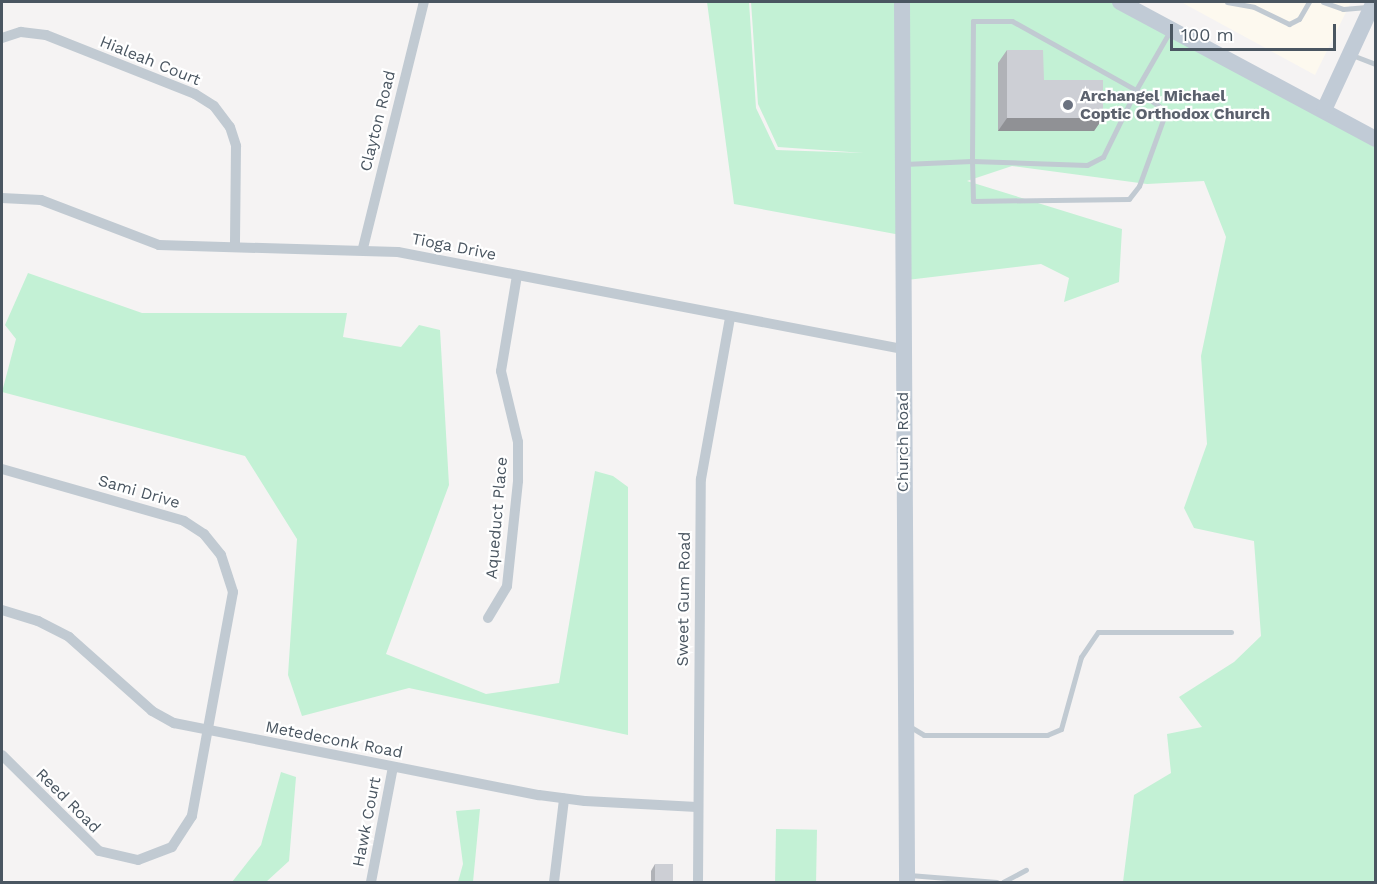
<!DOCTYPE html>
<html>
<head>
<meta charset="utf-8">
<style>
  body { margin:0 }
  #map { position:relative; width:1377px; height:884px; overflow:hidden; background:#f5f3f3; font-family:"Work Sans",sans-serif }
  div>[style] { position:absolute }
  .commercial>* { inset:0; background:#fdf9ef }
  .green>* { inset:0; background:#c3f1d5; transform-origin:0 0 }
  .lane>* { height:5px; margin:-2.5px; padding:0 2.5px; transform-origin:2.5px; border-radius:2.5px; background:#c1cad2 }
  .street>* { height:10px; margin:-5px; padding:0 5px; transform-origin:5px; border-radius:5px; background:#c1cad2 }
  .secondary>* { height:16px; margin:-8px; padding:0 8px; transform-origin:8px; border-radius:8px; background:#c1cbd6 }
  .wall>* { inset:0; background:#b0b2b7 }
  .shaded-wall>* { inset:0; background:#909195 }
  .building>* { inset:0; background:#cdcfd5; transform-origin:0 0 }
  .dots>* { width:16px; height:16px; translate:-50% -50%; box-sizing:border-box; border:3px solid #fff; border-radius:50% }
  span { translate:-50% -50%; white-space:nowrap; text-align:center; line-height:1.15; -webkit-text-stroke:4.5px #fff; paint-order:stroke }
  .street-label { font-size:16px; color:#4a5661 }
  .worship-label { font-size:16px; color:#5b616d; font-weight:700 }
  .left { translate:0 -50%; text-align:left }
  .frame { position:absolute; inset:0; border:3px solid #4a5661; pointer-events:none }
  .scale { position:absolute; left:1170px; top:24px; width:166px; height:27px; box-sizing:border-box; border:3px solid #4a5661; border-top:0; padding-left:8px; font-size:18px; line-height:21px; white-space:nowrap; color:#4a5661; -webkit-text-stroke:4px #fff; paint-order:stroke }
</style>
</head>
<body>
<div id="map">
  <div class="commercial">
    <div style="clip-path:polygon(1181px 2px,1351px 2px,1315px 75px)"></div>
  </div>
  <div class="green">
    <div style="clip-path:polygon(707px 2px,749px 2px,756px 108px,776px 150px,864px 153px,778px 147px,758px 104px,751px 2px,1123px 2px,1375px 147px,1375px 882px,1123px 882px,1134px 795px,1171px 773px,1167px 734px,1202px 727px,1179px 697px,1234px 662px,1261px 636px,1254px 541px,1194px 528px,1184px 508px,1207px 444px,1201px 356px,1226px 237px,1204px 181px,1147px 184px,1012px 166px,967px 181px,1122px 229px,1119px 282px,1064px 302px,1069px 278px,1041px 264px,907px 280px,906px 236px,734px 204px)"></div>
    <div style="clip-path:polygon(28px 273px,142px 313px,347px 313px,343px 337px,401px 347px,419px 325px,440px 330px,449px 485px,386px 654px,486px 694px,559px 683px,595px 471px,613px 476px,628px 487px,628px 735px,409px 688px,302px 716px,288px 675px,297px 539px,245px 456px,2px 392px,16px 339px,5px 325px)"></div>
    <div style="clip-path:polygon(281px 772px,296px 777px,289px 861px,266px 882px,232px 882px,261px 845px)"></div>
    <div style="clip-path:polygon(480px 809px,473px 882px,458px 882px,463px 864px,456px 811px)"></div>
    <div style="left:776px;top:829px;width:41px;height:53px;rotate:1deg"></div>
  </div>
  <div class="lane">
    <div style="left:1227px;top:2px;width:27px;rotate:10deg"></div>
    <div style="left:1254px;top:7px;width:39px;rotate:26deg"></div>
    <div style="left:1289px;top:24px;width:11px;rotate:-27deg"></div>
    <div style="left:1299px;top:19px;width:20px;rotate:-60deg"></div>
    <div style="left:1323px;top:2px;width:21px;rotate:19deg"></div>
    <div style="left:1343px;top:9px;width:24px;rotate:-5deg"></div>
    <div style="left:1352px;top:55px;width:26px;rotate:21deg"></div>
    <div style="left:1136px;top:90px;width:28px;rotate:35deg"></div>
    <div style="left:1159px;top:106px;width:12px;rotate:66deg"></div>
    <div style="left:1164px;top:117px;width:73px;rotate:109.9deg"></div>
    <div style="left:1139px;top:186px;width:16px;rotate:128deg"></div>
    <div style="left:1129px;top:199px;width:156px;rotate:179.3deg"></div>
    <div style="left:973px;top:201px;width:40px;rotate:-91.4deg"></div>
    <div style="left:972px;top:161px;width:115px;rotate:2deg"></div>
    <div style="left:1087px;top:165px;width:18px;rotate:-27deg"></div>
    <div style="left:1103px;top:157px;width:75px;rotate:-63.8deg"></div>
    <div style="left:904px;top:164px;width:68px;rotate:-2.5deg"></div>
    <div style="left:972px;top:161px;width:140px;rotate:-89.6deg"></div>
    <div style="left:973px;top:21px;width:39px"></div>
    <div style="left:1012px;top:21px;width:142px;rotate:29.1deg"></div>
    <div style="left:1136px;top:90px;width:68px;rotate:-60deg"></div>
    <div style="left:909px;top:726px;width:17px;rotate:31deg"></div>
    <div style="left:924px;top:735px;width:123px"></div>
    <div style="left:1047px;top:735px;width:15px;rotate:-23deg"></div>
    <div style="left:1061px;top:729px;width:75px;rotate:-74.5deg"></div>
    <div style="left:1081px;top:657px;width:30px;rotate:-56deg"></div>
    <div style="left:1098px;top:632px;width:133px"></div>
    <div style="left:909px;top:875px;width:88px;rotate:4.5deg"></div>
    <div style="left:1003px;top:882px;width:26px;rotate:-28deg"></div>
  </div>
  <div class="street">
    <div style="left:2px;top:38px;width:20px;rotate:-18deg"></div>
    <div style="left:21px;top:32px;width:25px;rotate:7deg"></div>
    <div style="left:46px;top:35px;width:160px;rotate:21.6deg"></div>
    <div style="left:195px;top:94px;width:22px;rotate:32deg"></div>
    <div style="left:214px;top:106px;width:26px;rotate:53deg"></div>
    <div style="left:230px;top:127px;width:20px;rotate:72deg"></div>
    <div style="left:236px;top:146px;width:101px;rotate:90.6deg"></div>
    <div style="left:2px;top:198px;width:39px;rotate:3deg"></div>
    <div style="left:41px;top:200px;width:126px;rotate:20.9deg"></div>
    <div style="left:159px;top:245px;width:239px;rotate:1.7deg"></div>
    <div style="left:398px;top:252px;width:513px;rotate:10.89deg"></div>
    <div style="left:363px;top:248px;width:253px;rotate:-76.1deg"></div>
    <div style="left:2px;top:469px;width:189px;rotate:15.9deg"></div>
    <div style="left:184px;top:521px;width:24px;rotate:33deg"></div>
    <div style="left:204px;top:534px;width:27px;rotate:51deg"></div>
    <div style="left:221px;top:555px;width:39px;rotate:72deg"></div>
    <div style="left:233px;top:592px;width:228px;rotate:100.4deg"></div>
    <div style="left:192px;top:816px;width:37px;rotate:123deg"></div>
    <div style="left:172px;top:847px;width:36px;rotate:159deg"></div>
    <div style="left:138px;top:860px;width:40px;rotate:-167deg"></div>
    <div style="left:99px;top:851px;width:136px;rotate:-135.3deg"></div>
    <div style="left:2px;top:610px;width:38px;rotate:17deg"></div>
    <div style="left:38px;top:621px;width:35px;rotate:27deg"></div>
    <div style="left:69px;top:637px;width:111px;rotate:41.7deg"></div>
    <div style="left:152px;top:711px;width:25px;rotate:29deg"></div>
    <div style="left:174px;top:723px;width:372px;rotate:11.2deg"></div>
    <div style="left:539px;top:795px;width:46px;rotate:7.4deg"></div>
    <div style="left:585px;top:801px;width:112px;rotate:3.1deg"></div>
    <div style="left:488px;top:618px;width:37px;rotate:-59deg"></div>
    <div style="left:507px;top:586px;width:106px;rotate:-84deg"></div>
    <div style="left:518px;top:481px;width:39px;rotate:-90deg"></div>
    <div style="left:518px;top:442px;width:73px;rotate:-103.5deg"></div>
    <div style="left:501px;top:371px;width:97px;rotate:-80.5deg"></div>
    <div style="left:371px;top:882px;width:117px;rotate:-79.2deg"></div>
    <div style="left:554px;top:882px;width:84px;rotate:-83.1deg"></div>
    <div style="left:698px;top:882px;width:403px;rotate:-89.6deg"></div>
    <div style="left:701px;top:479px;width:164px;rotate:-79.8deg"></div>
  </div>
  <div class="secondary">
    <div style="left:902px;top:2px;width:880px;rotate:89.67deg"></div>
    <div style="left:1120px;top:2px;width:290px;rotate:28.2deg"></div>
    <div style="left:1324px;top:110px;width:119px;rotate:-65.2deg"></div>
  </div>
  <div class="wall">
    <div style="clip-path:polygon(1007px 50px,1044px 80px,1103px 118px,1094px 131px,998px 131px,998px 63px)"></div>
    <div style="clip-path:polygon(655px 864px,674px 882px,651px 882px,651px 871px)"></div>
  </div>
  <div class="shaded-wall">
    <div style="clip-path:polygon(1007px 118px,1103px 118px,1094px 131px,998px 131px)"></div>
  </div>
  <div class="building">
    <div style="clip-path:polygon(1007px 50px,1043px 50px,1044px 80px,1103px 80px,1103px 118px,1007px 118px)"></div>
    <div style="left:655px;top:864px;width:18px;height:18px"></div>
  </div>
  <div class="dots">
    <div style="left:1068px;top:105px;background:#6b7280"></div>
  </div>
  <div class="street-label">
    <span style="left:150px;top:61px;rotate:22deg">Hialeah Court</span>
    <span style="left:378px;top:121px;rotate:-76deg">Clayton Road</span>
    <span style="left:454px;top:247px;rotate:11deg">Tioga Drive</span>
    <span style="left:903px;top:442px;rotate:-90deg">Church Road</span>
    <span style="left:139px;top:492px;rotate:16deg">Sami Drive</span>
    <span style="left:497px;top:518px;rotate:-85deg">Aqueduct Place</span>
    <span style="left:684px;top:599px;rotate:-89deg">Sweet Gum Road</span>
    <span style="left:334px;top:740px;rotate:11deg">Metedeconk Road</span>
    <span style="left:68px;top:801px;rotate:45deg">Reed Road</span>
    <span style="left:367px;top:822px;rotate:-79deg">Hawk Court</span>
  </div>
  <div class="worship-label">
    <span class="left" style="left:1080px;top:105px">Archangel Michael<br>Coptic Orthodox Church</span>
  </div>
  <div class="frame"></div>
  <div class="scale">100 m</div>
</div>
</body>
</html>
